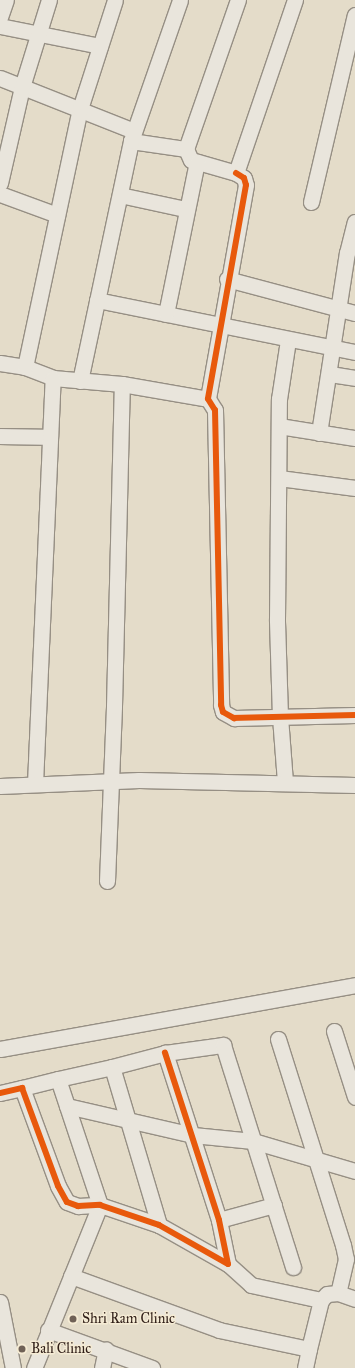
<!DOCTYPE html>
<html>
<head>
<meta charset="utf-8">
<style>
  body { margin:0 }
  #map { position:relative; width:355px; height:1368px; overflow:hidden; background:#e4dcc9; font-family:"IM FELL Great Primer",serif }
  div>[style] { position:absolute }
  .roads { filter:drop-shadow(1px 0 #968f84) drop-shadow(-1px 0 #968f84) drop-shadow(0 1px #968f84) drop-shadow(0 -1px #968f84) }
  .minor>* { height:15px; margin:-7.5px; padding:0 7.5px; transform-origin:7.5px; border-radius:7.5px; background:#e9e5dc }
  .cycleway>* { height:6px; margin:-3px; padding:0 3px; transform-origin:3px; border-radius:3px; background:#e8590c }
  .dots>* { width:11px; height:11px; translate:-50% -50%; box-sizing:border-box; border:2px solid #f5ebd4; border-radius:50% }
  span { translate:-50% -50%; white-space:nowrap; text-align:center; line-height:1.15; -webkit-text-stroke:3px #f5ebd4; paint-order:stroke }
  .poi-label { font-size:14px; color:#301f18 }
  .left { translate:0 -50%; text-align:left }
</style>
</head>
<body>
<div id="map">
  <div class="roads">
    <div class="minor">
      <div style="left:0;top:17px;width:18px;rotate:-71deg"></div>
      <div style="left:0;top:26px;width:102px;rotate:11.3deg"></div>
      <div style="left:0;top:78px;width:144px;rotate:21.6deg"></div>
      <div style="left:131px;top:141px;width:56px;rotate:8.3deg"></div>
      <div style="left:186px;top:149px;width:158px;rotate:-70.8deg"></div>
      <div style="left:186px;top:149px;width:12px;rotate:66deg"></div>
      <div style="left:191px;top:160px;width:47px;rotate:16.1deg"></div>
      <div style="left:236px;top:173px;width:183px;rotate:-71.2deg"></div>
      <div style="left:236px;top:173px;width:9px;rotate:32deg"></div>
      <div style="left:244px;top:178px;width:7px;rotate:74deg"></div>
      <div style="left:246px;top:185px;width:217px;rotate:100.1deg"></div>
      <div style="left:208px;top:399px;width:13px;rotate:58deg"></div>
      <div style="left:215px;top:410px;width:295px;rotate:88.8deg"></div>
      <div style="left:221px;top:705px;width:7px;rotate:74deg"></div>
      <div style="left:223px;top:712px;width:13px;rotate:29deg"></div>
      <div style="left:234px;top:718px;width:121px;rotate:-1.4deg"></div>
      <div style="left:0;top:183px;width:98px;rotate:-77.1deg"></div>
      <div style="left:22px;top:87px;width:91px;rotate:-72.8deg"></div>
      <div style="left:0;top:194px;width:61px;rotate:20.2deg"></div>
      <div style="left:120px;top:195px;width:66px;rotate:12.2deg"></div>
      <div style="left:311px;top:202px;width:192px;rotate:-76.8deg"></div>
      <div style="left:227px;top:279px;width:132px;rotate:14.9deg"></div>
      <div style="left:97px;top:300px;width:263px;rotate:11.4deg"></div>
      <div style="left:166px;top:314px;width:155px;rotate:-78.5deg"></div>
      <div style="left:0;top:363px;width:25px;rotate:9deg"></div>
      <div style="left:25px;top:367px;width:30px;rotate:21deg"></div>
      <div style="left:53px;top:378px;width:69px;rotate:5deg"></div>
      <div style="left:122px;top:384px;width:87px;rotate:9.9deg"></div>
      <div style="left:25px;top:367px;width:264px;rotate:-78deg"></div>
      <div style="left:80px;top:109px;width:114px;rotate:-72.2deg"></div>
      <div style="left:330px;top:374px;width:25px;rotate:9deg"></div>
      <div style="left:80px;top:381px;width:245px;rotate:-78deg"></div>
      <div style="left:131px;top:141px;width:149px;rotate:-70.8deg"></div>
      <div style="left:279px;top:426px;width:77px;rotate:9deg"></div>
      <div style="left:319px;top:433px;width:182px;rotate:-81.2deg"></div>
      <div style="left:347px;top:253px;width:32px;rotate:-76deg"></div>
      <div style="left:0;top:436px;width:50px;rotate:1.1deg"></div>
      <div style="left:279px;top:478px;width:77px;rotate:7.5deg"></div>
      <div style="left:285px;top:782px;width:65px;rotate:-94.4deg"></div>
      <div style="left:280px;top:717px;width:98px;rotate:-91.8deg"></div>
      <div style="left:277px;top:619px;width:220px;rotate:-89.5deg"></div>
      <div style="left:279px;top:399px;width:60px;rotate:-81.3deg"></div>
      <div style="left:35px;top:784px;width:406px;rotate:-87.5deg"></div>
      <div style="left:0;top:786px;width:139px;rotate:-2.5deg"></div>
      <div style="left:139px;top:780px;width:216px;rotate:1.3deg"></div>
      <div style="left:107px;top:881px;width:175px;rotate:-87.7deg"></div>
      <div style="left:114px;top:706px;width:322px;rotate:-88.6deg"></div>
      <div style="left:334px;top:1031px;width:69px;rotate:72.3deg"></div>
      <div style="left:278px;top:1039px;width:216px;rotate:72.5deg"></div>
      <div style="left:343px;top:1245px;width:14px;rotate:78deg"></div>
      <div style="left:346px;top:1259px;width:35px;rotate:103deg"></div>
      <div style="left:338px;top:1293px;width:18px;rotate:19deg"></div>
      <div style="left:0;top:1049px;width:361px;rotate:-10.2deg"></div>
      <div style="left:112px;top:1067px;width:55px;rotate:-14.8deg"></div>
      <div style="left:165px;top:1053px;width:59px;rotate:-7.9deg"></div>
      <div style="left:223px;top:1045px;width:233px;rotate:72.5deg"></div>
      <div style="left:58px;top:1079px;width:55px;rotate:-12.5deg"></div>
      <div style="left:112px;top:1067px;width:165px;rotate:73.4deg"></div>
      <div style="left:22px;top:1088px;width:37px;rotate:-14deg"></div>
      <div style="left:58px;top:1079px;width:133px;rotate:71.6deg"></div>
      <div style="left:100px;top:1205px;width:176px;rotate:112deg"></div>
      <div style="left:0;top:1093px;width:23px;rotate:-13deg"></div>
      <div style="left:22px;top:1088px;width:104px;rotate:69.8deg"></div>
      <div style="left:58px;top:1186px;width:18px;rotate:61deg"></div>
      <div style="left:67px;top:1202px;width:12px;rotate:20deg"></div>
      <div style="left:78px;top:1206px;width:22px;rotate:-3deg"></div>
      <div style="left:100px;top:1205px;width:62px;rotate:18.7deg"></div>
      <div style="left:159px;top:1225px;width:79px;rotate:29.5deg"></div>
      <div style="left:228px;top:1264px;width:45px;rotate:-101.6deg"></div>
      <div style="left:219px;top:1220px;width:176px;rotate:-107.9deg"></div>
      <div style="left:67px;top:1106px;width:129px;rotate:13deg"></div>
      <div style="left:193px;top:1135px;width:60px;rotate:5.7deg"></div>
      <div style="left:253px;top:1141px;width:106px;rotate:16.4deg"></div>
      <div style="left:219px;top:1220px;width:57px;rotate:-15.3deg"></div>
      <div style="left:228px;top:1264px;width:31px;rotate:42deg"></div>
      <div style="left:251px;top:1285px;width:72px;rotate:12.1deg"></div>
      <div style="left:71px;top:1276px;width:158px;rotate:20deg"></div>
      <div style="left:219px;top:1330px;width:92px;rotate:11.9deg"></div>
      <div style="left:309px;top:1349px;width:50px;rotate:-76.2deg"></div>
      <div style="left:321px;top:1300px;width:8px;rotate:-45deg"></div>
      <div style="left:327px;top:1294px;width:11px;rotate:-5deg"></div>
      <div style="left:0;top:1302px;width:67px;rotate:78.9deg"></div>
      <div style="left:48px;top:1330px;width:111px;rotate:20.1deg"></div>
      <div style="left:102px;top:1368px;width:19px;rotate:-78deg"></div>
      <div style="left:305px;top:1368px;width:19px;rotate:-78deg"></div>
    </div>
  </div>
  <div class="cycleway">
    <div style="left:236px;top:173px;width:9px;rotate:32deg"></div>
    <div style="left:244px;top:178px;width:7px;rotate:74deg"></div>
    <div style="left:246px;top:185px;width:217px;rotate:100.1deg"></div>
    <div style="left:208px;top:399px;width:13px;rotate:58deg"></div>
    <div style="left:215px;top:410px;width:295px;rotate:88.8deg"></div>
    <div style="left:221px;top:705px;width:7px;rotate:74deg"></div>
    <div style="left:223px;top:712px;width:13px;rotate:29deg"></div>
    <div style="left:234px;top:718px;width:121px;rotate:-1.4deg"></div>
    <div style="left:0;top:1093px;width:23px;rotate:-13deg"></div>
    <div style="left:22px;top:1088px;width:104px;rotate:69.8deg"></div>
    <div style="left:58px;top:1186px;width:18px;rotate:61deg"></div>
    <div style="left:67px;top:1202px;width:12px;rotate:20deg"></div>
    <div style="left:78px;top:1206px;width:22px;rotate:-3deg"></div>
    <div style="left:100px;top:1205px;width:62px;rotate:18.7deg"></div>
    <div style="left:159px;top:1225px;width:79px;rotate:29.5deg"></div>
    <div style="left:228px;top:1264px;width:45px;rotate:-101.6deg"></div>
    <div style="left:219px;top:1220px;width:176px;rotate:-107.9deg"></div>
  </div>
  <div class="dots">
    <div style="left:73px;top:1319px;background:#6f6156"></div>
    <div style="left:22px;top:1349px;background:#6f6156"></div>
  </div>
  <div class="poi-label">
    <span class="left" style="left:82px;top:1319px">Shri Ram Clinic</span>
    <span class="left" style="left:31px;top:1349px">Bali Clinic</span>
  </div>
</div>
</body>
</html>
